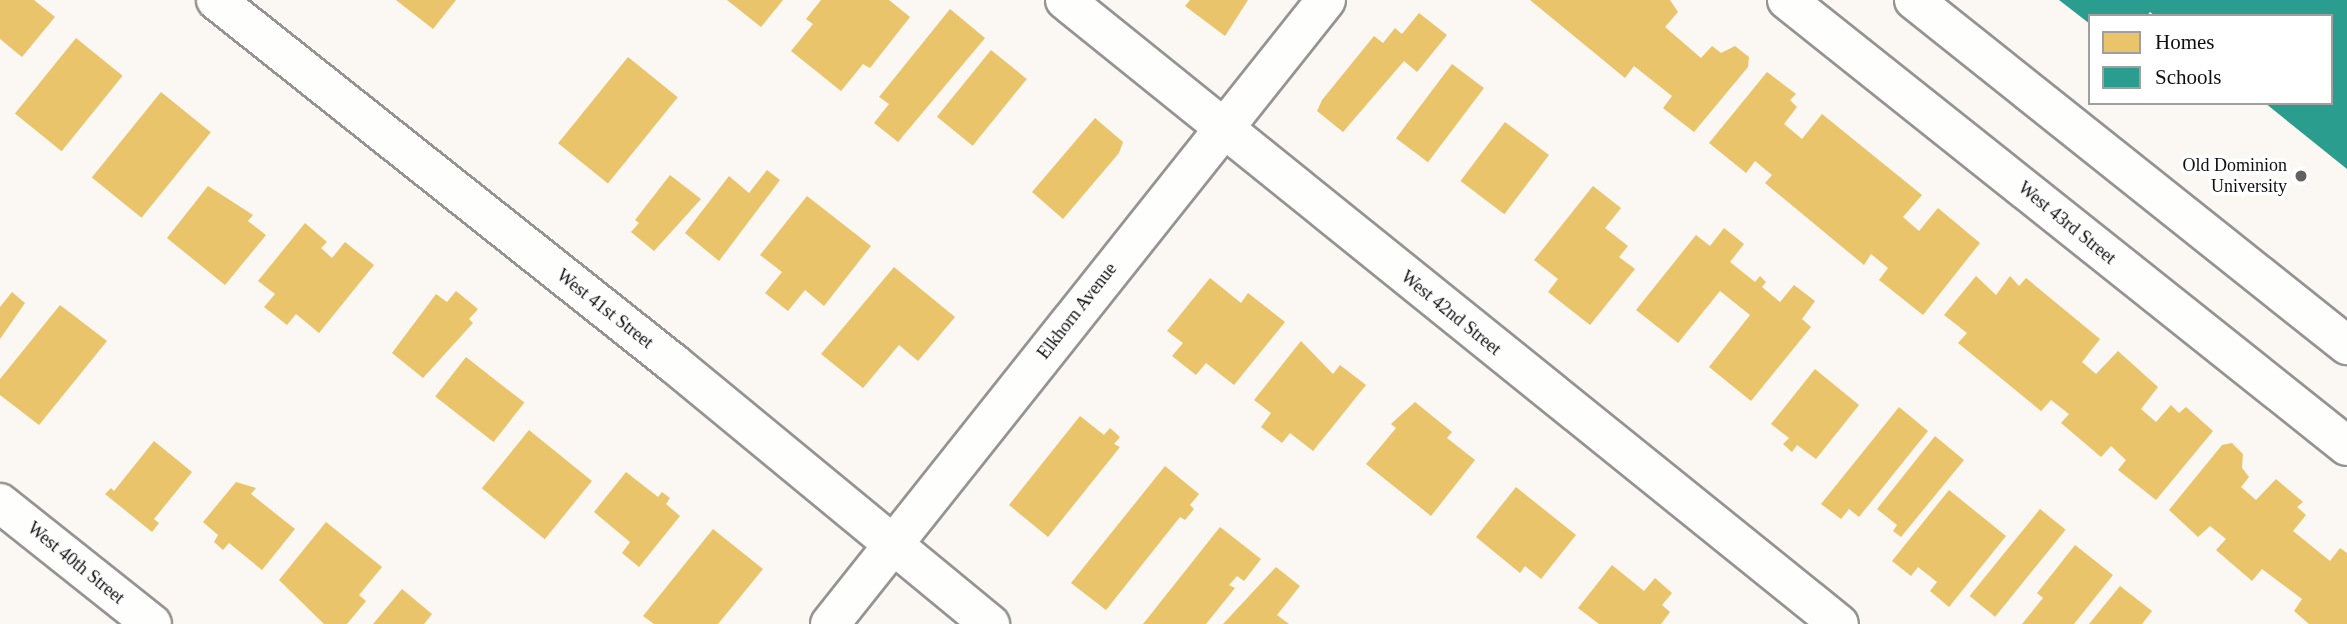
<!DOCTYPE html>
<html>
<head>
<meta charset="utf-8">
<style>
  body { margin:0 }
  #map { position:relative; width:2347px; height:624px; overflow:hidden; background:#fbf8f4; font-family:Georgia,serif }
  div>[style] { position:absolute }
  .homes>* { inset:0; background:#e9c46a; transform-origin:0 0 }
  .schools>* { inset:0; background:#2a9d8f }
  .roads { filter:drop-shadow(2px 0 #959492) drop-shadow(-2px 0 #959492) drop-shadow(0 2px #959492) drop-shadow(0 -2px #959492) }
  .minor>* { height:38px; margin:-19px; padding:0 19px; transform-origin:19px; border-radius:19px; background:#fefefd }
  .dots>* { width:19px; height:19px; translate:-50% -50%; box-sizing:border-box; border:4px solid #fff; border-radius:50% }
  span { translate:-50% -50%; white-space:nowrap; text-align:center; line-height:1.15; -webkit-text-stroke:7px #fff; paint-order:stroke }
  .poi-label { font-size:18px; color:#0f0f0f }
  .right { translate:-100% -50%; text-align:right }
  .street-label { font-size:18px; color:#0f0f0f }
  .legend { position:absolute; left:2088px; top:14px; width:245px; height:91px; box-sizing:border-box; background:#fff; border:2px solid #9f9f9f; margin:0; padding:9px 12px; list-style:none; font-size:21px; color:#0f0f0f }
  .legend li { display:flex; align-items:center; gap:14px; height:35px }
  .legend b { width:35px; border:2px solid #9f9f9f }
</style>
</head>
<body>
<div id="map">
  <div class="homes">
    <div style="clip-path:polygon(0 0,34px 0,55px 17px,22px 57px,0 39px)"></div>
    <div style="clip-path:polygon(396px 0,456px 0,433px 29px)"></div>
    <div style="clip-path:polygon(727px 0,783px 0,761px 27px)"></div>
    <div style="clip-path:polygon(821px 0,889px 0,910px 17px,870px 68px,863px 64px,841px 91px,791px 51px,813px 24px,806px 19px)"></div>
    <div style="clip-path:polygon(1190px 0,1248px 0,1225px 36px,1185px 6px)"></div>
    <div style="clip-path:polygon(1530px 0,1670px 0,1678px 12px,1665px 27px,1701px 58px,1712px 46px,1721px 53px,1735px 46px,1749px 57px,1748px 67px,1694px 132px,1663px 108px,1672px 96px,1634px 66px,1625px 78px)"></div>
    <div style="clip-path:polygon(950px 9px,985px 38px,898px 142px,874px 123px,889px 104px,879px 97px)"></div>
    <div style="clip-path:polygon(1419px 13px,1447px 35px,1417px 72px,1404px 61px,1343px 132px,1317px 111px,1322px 100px,1374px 36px,1383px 43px,1395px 28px,1402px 34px)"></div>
    <div style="left:76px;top:38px;width:60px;height:97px;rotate:39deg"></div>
    <div style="left:991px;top:50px;width:46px;height:86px;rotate:39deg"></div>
    <div style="left:628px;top:57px;width:64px;height:111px;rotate:39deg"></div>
    <div style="left:1452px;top:64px;width:40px;height:93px;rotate:37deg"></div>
    <div style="clip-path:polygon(1767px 72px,1796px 94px,1790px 100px,1797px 107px,1784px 124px,1802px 139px,1822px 114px,1922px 195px,1903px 217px,1919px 231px,1938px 208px,1980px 243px,1923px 315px,1879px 280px,1888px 268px,1871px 254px,1864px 265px,1765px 183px,1772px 175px,1755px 161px,1746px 173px,1709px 143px)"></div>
    <div style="left:161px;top:92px;width:64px;height:110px;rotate:39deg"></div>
    <div style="clip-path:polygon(1095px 118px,1123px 142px,1119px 153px,1063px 219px,1032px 192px)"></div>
    <div style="left:1505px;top:122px;width:55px;height:74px;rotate:37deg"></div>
    <div style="clip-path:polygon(767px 170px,780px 180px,719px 261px,685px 233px,729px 176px,749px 193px)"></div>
    <div style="clip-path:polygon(670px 175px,701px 199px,654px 251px,631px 232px,639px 223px,635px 220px)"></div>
    <div style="clip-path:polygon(208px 186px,253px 215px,248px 221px,266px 235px,225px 285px,167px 238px)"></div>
    <div style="clip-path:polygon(1593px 186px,1621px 208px,1605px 228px,1628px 246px,1619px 257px,1635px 269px,1590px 325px,1548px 292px,1558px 279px,1534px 260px)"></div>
    <div style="clip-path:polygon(807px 196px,871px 246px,824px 306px,805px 290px,788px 311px,765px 293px,782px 272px,760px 255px)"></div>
    <div style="clip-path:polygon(305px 223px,327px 242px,321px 248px,332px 258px,345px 242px,374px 265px,319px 333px,296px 314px,287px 325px,264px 307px,275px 294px,258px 281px)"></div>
    <div style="clip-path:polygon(1724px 228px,1744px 244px,1730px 262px,1755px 282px,1760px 276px,1766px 282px,1762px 287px,1780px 302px,1794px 285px,1815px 301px,1802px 319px,1811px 327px,1751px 401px,1709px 367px,1750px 315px,1720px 291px,1678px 343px,1636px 310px,1696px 235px,1710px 246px)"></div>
    <div style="clip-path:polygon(894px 267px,955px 317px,918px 361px,899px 345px,863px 388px,821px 354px)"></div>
    <div style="clip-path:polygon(1976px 276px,1996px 295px,2010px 276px,2019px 286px,2026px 278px,2100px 339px,2082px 362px,2096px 374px,2118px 351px,2158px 387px,2141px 409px,2156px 422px,2171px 405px,2179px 413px,2186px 407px,2213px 431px,2156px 500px,2118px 470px,2126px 460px,2111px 446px,2101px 457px,2061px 423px,2069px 414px,2051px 400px,2041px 411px,1958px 343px,1967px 333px,1944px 315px)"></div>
    <div style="clip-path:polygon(1210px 278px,1241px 303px,1248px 293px,1285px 322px,1234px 385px,1206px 363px,1196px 375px,1172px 356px,1183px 343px,1167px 331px)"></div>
    <div style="clip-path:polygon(456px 291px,478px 309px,469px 319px,473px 323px,423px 378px,392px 353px,436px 294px,447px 302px)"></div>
    <div style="clip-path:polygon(12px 292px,25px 303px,0 339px,0 307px)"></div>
    <div style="clip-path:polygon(60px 305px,107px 341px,39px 425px,0 395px,0 379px)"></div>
    <div style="clip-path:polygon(1301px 341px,1333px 374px,1340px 365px,1366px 385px,1313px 451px,1290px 433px,1282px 443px,1261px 427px,1271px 413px,1254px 400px)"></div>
    <div style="left:466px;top:357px;width:74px;height:50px;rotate:38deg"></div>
    <div style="clip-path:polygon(1815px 369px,1859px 405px,1816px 459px,1797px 445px,1792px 452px,1783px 444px,1789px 438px,1771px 424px)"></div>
    <div style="clip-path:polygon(1415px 402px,1452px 432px,1447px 438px,1475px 460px,1431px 516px,1366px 464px,1396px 428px,1391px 424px)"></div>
    <div style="clip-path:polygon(1899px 407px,1928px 431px,1859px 517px,1849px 509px,1841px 519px,1821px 504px)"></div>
    <div style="clip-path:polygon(1080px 416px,1104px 435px,1110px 428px,1120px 437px,1114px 444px,1120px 447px,1048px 537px,1009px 505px)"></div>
    <div style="left:529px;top:430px;width:81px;height:75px;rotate:39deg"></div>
    <div style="clip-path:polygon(1935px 436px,1964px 460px,1901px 537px,1893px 531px,1897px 525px,1877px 509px)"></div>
    <div style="clip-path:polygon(154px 441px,192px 472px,154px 519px,159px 523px,152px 532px,105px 494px,111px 488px,114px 491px)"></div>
    <div style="clip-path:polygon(2232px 443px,2243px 454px,2242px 468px,2249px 477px,2241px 487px,2256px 500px,2276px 479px,2303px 502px,2297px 507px,2306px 515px,2293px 531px,2330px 561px,2340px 548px,2347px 553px,2347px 624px,2309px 624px,2294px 611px,2302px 599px,2262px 569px,2252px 581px,2216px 550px,2226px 539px,2210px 526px,2198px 537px,2169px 510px,2222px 445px)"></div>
    <div style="clip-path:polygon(1165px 466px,1199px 494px,1190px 505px,1194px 509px,1185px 520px,1180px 517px,1106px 610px,1071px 583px)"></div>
    <div style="clip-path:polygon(626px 472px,658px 497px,662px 492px,670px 498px,666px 504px,680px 516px,639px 567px,622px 553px,630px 542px,594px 512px)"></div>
    <div style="clip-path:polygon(236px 482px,256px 488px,251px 494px,295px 529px,262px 570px,229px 543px,223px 550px,214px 542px,218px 535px,203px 522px)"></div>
    <div style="clip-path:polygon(1516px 487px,1576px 535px,1541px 579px,1525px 566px,1520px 573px,1476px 537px)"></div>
    <div style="clip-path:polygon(1949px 490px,2006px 536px,1949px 607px,1930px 591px,1937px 582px,1918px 567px,1911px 576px,1892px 561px)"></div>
    <div style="left:2040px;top:509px;width:33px;height:112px;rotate:39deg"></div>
    <div style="clip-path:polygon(326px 522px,382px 567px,359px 595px,366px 601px,347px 624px,324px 624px,279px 580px)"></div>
    <div style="clip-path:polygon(1220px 527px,1261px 559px,1244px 581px,1237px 576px,1229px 585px,1235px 588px,1206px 624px,1143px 624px)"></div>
    <div style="clip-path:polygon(713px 529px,763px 569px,718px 624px,654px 624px,643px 616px)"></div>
    <div style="clip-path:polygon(2075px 545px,2113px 575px,2074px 624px,2022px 624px,2043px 598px,2037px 593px)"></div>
    <div style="clip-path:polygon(1612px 565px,1644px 591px,1655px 578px,1672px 593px,1662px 605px,1670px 612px,1661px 624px,1599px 624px,1578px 608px)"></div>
    <div style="clip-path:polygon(1276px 567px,1300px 586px,1277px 615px,1289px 624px,1223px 624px)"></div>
    <div style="clip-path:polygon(2120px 586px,2152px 611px,2142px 624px,2089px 624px)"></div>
    <div style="clip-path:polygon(402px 589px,432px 614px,424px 624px,373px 624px)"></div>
  </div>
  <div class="schools">
    <div style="clip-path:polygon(2059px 0,2347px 0,2347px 169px,2265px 103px,2331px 103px,2331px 16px,2155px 16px,2150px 12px,2147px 16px,2090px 16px,2090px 24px)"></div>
  </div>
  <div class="roads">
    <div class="minor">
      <div style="left:216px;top:0;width:584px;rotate:38.46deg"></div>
      <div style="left:673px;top:363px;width:411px;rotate:39.5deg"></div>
      <div style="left:1065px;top:0;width:994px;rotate:38.88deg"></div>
      <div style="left:1787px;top:0;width:716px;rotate:38.53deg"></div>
      <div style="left:1914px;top:0;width:554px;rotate:38.55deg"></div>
      <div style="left:0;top:503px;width:194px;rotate:38.5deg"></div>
      <div style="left:830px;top:624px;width:797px;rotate:-51.52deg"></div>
    </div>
  </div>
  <div class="dots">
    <div style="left:2301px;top:176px;background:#62615f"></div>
  </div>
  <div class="poi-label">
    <span class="right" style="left:2287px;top:176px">Old Dominion<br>University</span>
  </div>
  <div class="street-label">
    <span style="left:2067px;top:223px;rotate:39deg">West 43rd Street</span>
    <span style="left:605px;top:309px;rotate:38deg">West 41st Street</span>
    <span style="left:1077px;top:311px;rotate:-52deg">Elkhorn Avenue</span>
    <span style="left:1451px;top:313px;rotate:39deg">West 42nd Street</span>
    <span style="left:76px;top:563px;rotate:39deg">West 40th Street</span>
  </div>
  <ul class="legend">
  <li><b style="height:19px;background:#e9c46a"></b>Homes</li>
  <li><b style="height:19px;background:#2a9d8f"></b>Schools</li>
  </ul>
</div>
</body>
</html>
